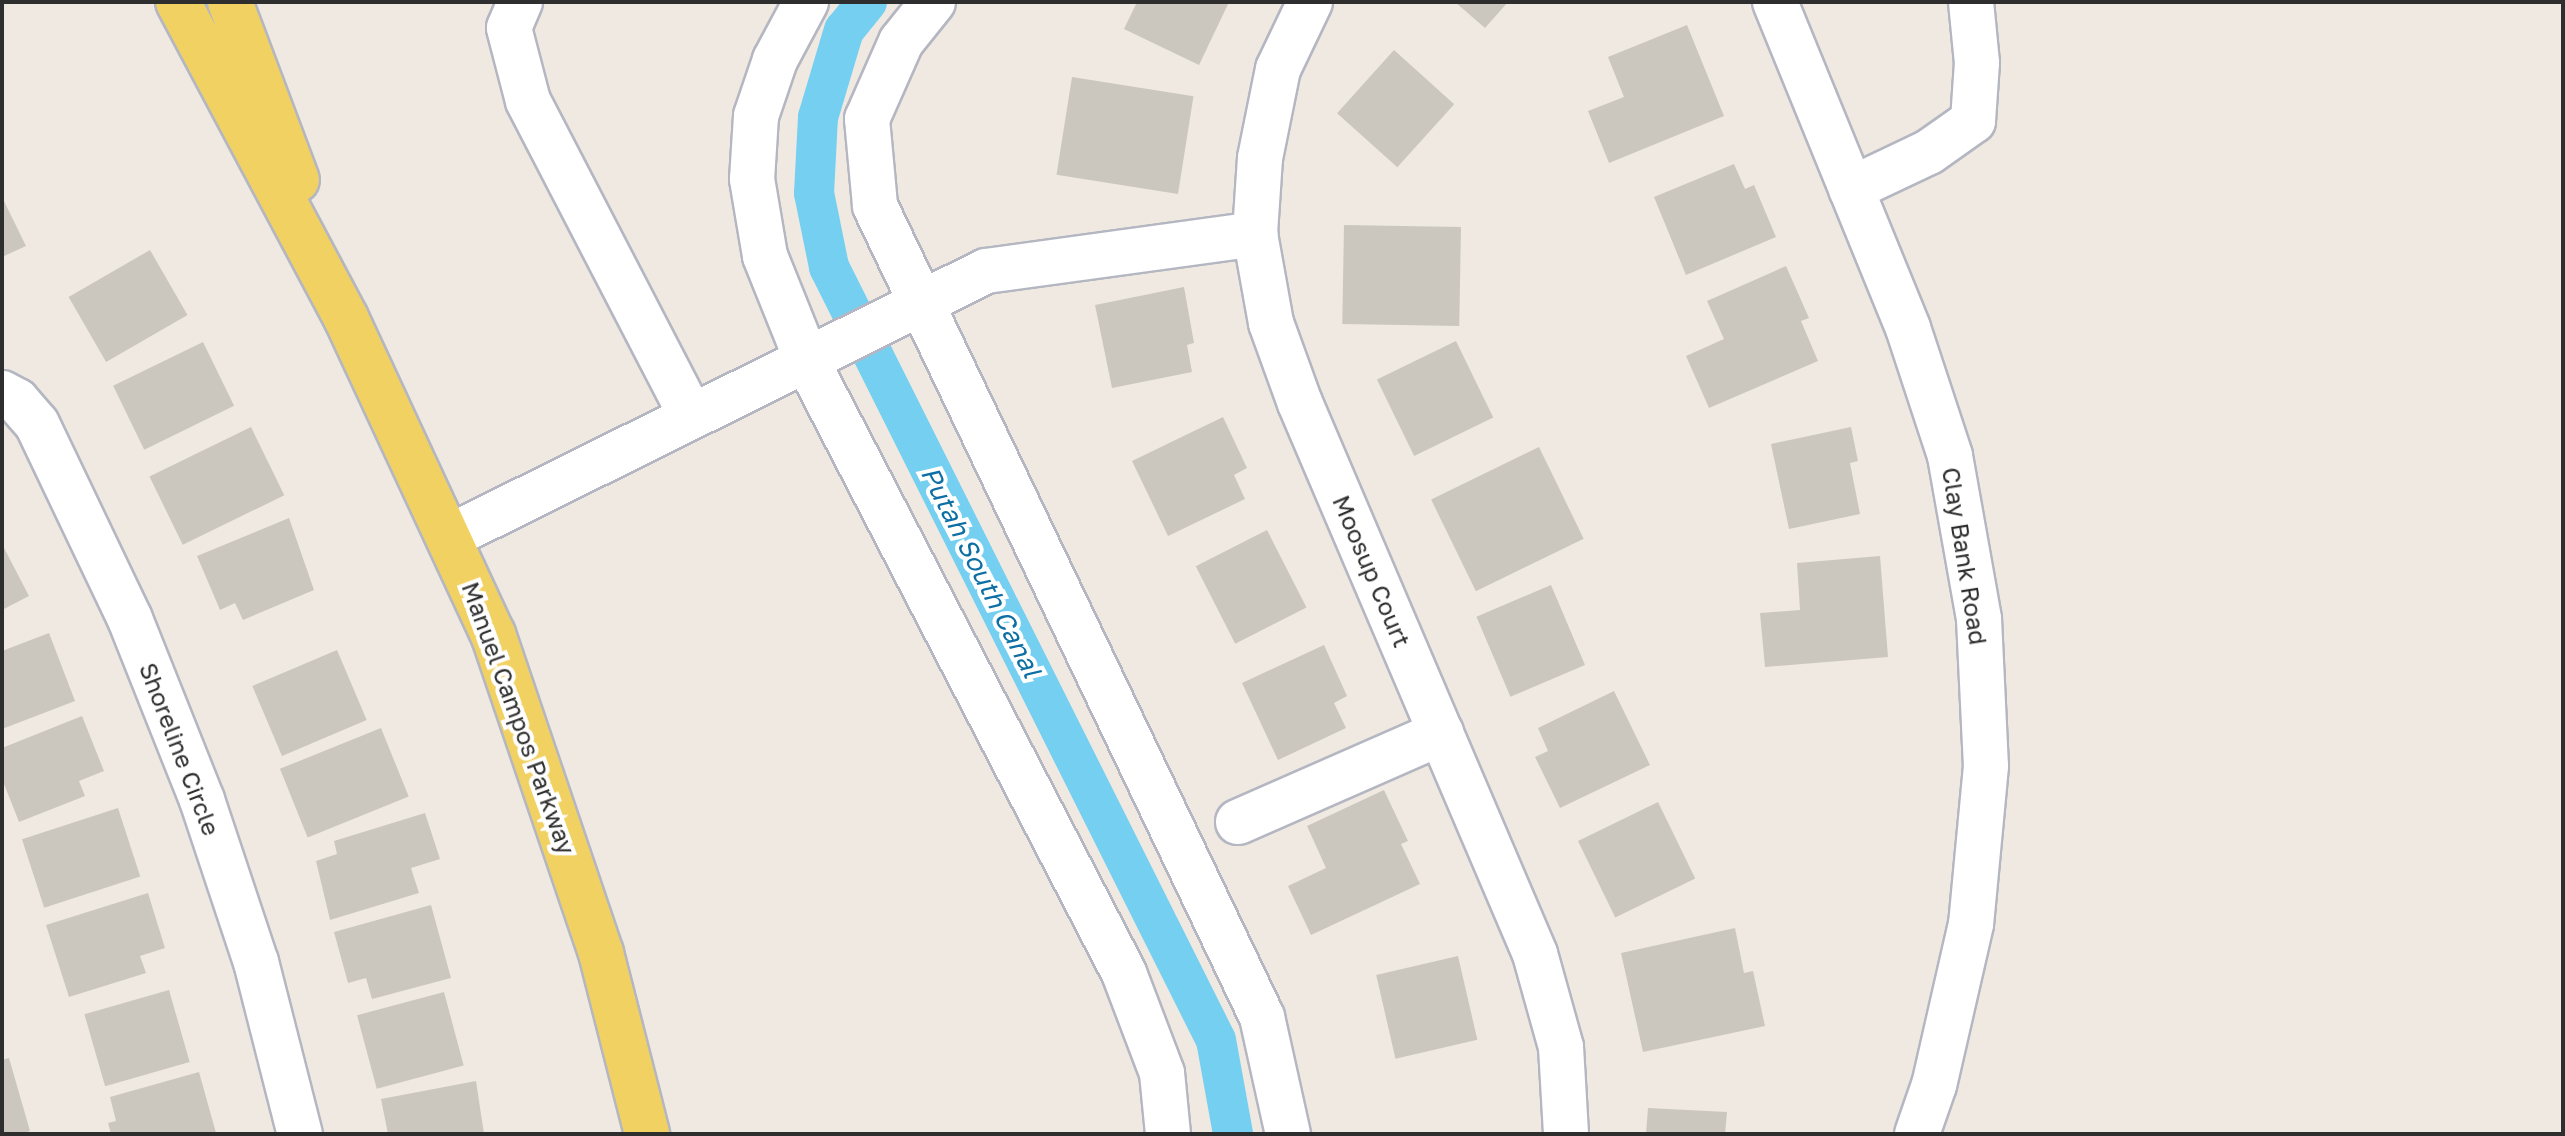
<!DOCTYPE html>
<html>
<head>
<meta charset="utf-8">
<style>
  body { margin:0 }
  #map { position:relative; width:2565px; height:1136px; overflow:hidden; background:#efe9e1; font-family:"Golos Text",sans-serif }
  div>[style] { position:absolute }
  .canal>* { height:40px; margin:-20px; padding:0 20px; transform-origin:20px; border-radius:20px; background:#75cff0 }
  .building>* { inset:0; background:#cbc7bf; transform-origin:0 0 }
  .roads { filter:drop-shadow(2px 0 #b4b7c1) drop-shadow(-2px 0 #b4b7c1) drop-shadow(0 2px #b4b7c1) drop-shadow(0 -2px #b4b7c1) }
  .minor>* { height:44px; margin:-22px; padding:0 22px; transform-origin:22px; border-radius:22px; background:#fff }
  .major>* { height:44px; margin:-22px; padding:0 22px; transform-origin:22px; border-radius:22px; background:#f2d163 }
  span { translate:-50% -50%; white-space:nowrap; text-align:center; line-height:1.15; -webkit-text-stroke:8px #fff; paint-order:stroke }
  .street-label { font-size:24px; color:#2e2e2e }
  .water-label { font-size:26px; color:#0d6fa3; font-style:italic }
  .frame { position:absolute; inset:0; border:4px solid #2e2e2e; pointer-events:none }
</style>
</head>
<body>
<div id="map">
  <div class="canal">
    <div style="left:867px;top:2px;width:36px;rotate:129deg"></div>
    <div style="left:844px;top:30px;width:91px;rotate:106.6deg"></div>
    <div style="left:818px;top:117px;width:76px;rotate:93deg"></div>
    <div style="left:814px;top:193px;width:76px;rotate:78.5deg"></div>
    <div style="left:829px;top:267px;width:864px;rotate:63.41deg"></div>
    <div style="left:1216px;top:1040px;width:96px;rotate:79.7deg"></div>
  </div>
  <div class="building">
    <div style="clip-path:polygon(1137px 2px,1229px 2px,1199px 65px,1124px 29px)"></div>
    <div style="clip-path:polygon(1455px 2px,1508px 2px,1485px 28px)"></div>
    <div style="clip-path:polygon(1687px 25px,1724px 116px,1609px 163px,1588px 111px,1624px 97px,1608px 57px)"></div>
    <div style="left:1394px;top:50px;width:81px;height:85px;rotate:42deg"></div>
    <div style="left:1072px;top:77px;width:123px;height:99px;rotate:9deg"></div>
    <div style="clip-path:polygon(1734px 164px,1745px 189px,1754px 185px,1776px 237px,1686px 275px,1654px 197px)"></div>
    <div style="clip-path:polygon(2px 197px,26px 246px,2px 257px)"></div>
    <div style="left:1344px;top:225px;width:117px;height:99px;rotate:1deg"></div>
    <div style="left:150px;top:250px;width:75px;height:94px;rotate:60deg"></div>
    <div style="clip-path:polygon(1786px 266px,1809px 318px,1801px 321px,1818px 361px,1709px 408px,1686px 356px,1724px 339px,1707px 301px)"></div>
    <div style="clip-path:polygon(1184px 287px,1194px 343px,1187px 345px,1192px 372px,1112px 388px,1095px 305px)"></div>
    <div style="left:1456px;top:341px;width:85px;height:88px;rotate:64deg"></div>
    <div style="left:203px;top:342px;width:71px;height:100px;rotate:64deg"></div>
    <div style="clip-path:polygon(1223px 417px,1247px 468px,1234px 475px,1245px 499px,1168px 536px,1132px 461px)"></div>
    <div style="left:251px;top:427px;width:76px;height:113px;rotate:64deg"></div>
    <div style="clip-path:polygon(1851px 427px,1858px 461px,1850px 463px,1860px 514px,1789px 529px,1771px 444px)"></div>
    <div style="left:1539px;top:447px;width:102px;height:120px;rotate:64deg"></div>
    <div style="clip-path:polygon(289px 518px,314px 590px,243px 620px,235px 603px,220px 610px,197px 556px)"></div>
    <div style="left:1267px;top:530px;width:87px;height:80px;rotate:63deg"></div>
    <div style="clip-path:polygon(2px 544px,29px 596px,2px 610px)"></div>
    <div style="clip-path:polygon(1880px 556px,1888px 657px,1765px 667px,1760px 613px,1800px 610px,1797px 563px)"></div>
    <div style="left:1551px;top:585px;width:87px;height:81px;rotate:67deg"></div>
    <div style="clip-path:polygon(49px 633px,75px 701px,2px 729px,2px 651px)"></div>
    <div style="clip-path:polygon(1324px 645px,1347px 696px,1334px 703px,1346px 728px,1278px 760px,1242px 683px)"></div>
    <div style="left:337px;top:650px;width:76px;height:92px;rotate:67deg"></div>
    <div style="clip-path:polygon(1614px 691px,1650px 765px,1560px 808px,1535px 757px,1548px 751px,1538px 728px)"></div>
    <div style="clip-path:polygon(82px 716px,104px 771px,79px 781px,85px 796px,19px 822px,2px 779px,2px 748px)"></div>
    <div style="left:381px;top:728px;width:74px;height:109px;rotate:68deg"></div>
    <div style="clip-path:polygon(1384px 790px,1408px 841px,1401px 844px,1420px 884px,1311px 935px,1288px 886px,1326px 868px,1307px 826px)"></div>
    <div style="left:1658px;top:802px;width:85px;height:89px;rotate:64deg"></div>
    <div style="left:118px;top:808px;width:72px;height:101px;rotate:72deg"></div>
    <div style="clip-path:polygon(425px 813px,440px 859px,411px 868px,419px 893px,330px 920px,316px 861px,337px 854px,334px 841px)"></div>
    <div style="clip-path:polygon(148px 893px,165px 948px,140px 956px,146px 973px,69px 997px,46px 925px)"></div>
    <div style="clip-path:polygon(431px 905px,451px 978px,372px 999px,366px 978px,348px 983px,334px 932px)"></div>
    <div style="clip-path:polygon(1735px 928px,1744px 973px,1753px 971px,1765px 1026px,1643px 1052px,1621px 953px)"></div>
    <div style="left:1458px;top:956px;width:86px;height:84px;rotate:77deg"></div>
    <div style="left:169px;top:990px;width:75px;height:88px;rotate:74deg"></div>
    <div style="left:444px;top:992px;width:76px;height:90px;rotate:75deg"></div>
    <div style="clip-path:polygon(9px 1058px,30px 1131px,20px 1134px,2px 1134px,2px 1060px)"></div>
    <div style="clip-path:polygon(199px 1072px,216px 1133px,111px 1134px,108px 1123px,116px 1121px,110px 1097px)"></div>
    <div style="clip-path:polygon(476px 1081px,484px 1134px,388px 1134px,381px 1099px)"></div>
    <div style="clip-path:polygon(1648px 1108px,1727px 1112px,1725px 1134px,1646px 1134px)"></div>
  </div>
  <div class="roads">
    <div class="minor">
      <div style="left:520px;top:2px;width:28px;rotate:113deg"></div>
      <div style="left:509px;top:28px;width:75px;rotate:75.4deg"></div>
      <div style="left:528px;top:101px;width:352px;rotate:62.6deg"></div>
      <div style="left:806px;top:2px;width:66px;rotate:118.1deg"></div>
      <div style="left:775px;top:60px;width:59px;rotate:108.7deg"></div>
      <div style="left:756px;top:116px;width:63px;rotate:93.6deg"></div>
      <div style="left:752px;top:179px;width:78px;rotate:80.4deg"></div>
      <div style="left:765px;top:256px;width:115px;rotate:68.1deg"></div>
      <div style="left:808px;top:363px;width:687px;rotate:62.61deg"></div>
      <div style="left:1124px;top:973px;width:107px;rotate:69.2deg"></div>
      <div style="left:1162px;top:1073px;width:61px;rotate:84.4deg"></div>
      <div style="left:933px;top:2px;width:51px;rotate:128.7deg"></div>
      <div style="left:901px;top:42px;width:84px;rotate:113.8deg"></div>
      <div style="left:867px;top:119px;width:87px;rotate:84.7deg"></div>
      <div style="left:875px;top:206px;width:899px;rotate:64.49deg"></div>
      <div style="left:1262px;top:1017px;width:120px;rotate:77.5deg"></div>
      <div style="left:1310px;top:2px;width:74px;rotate:115.5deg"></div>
      <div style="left:1278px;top:69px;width:91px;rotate:101.4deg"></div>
      <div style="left:1260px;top:158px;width:76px;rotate:93.8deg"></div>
      <div style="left:1255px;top:234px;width:90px;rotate:79.8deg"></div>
      <div style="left:1271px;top:323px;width:85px;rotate:70.1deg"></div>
      <div style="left:1300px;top:403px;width:599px;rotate:66.9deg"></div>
      <div style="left:1535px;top:954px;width:97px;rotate:74.4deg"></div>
      <div style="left:1561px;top:1047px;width:87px;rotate:86.7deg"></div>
      <div style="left:1775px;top:2px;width:352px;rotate:67.8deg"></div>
      <div style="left:1908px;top:328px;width:135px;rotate:71.8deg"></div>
      <div style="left:1950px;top:456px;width:166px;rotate:79.9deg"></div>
      <div style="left:1979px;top:619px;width:147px;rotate:87.3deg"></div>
      <div style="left:1986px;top:766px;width:159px;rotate:95.4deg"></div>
      <div style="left:1971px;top:924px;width:165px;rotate:102.9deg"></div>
      <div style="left:1934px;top:1085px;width:52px;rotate:109.1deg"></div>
      <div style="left:1851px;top:189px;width:86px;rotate:-25.4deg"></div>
      <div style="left:1929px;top:152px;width:54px;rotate:-35.2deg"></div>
      <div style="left:1973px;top:121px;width:58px;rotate:-86.1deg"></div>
      <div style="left:1977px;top:63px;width:61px;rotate:-95.6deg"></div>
      <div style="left:2px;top:393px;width:17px;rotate:28deg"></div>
      <div style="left:17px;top:401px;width:30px;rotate:49deg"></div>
      <div style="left:37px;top:424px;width:216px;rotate:64.5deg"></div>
      <div style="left:130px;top:619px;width:195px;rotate:68.3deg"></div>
      <div style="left:202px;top:800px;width:171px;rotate:71.6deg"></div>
      <div style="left:256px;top:962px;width:178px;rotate:75.7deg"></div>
      <div style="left:451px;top:536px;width:597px;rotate:-26.35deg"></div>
      <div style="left:986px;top:271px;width:272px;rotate:-7.8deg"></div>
      <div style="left:1238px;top:822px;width:222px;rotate:-23.7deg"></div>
    </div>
    <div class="major">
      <div style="left:178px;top:2px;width:358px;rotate:62deg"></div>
      <div style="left:346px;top:318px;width:349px;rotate:65.1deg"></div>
      <div style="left:493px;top:634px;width:337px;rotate:71.3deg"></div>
      <div style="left:601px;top:953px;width:187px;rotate:75.7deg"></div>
      <div style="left:230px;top:2px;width:190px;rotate:69.4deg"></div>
    </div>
  </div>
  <div class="street-label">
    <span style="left:1965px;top:556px;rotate:81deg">Clay Bank Road</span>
    <span style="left:1372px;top:571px;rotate:67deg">Moosup Court</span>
    <span style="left:519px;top:718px;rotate:70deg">Manuel Campos Parkway</span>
    <span style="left:180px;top:749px;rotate:69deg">Shoreline Circle</span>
  </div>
  <div class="water-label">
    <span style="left:981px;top:572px;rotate:63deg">Putah South Canal</span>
  </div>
  <div class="frame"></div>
</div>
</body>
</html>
